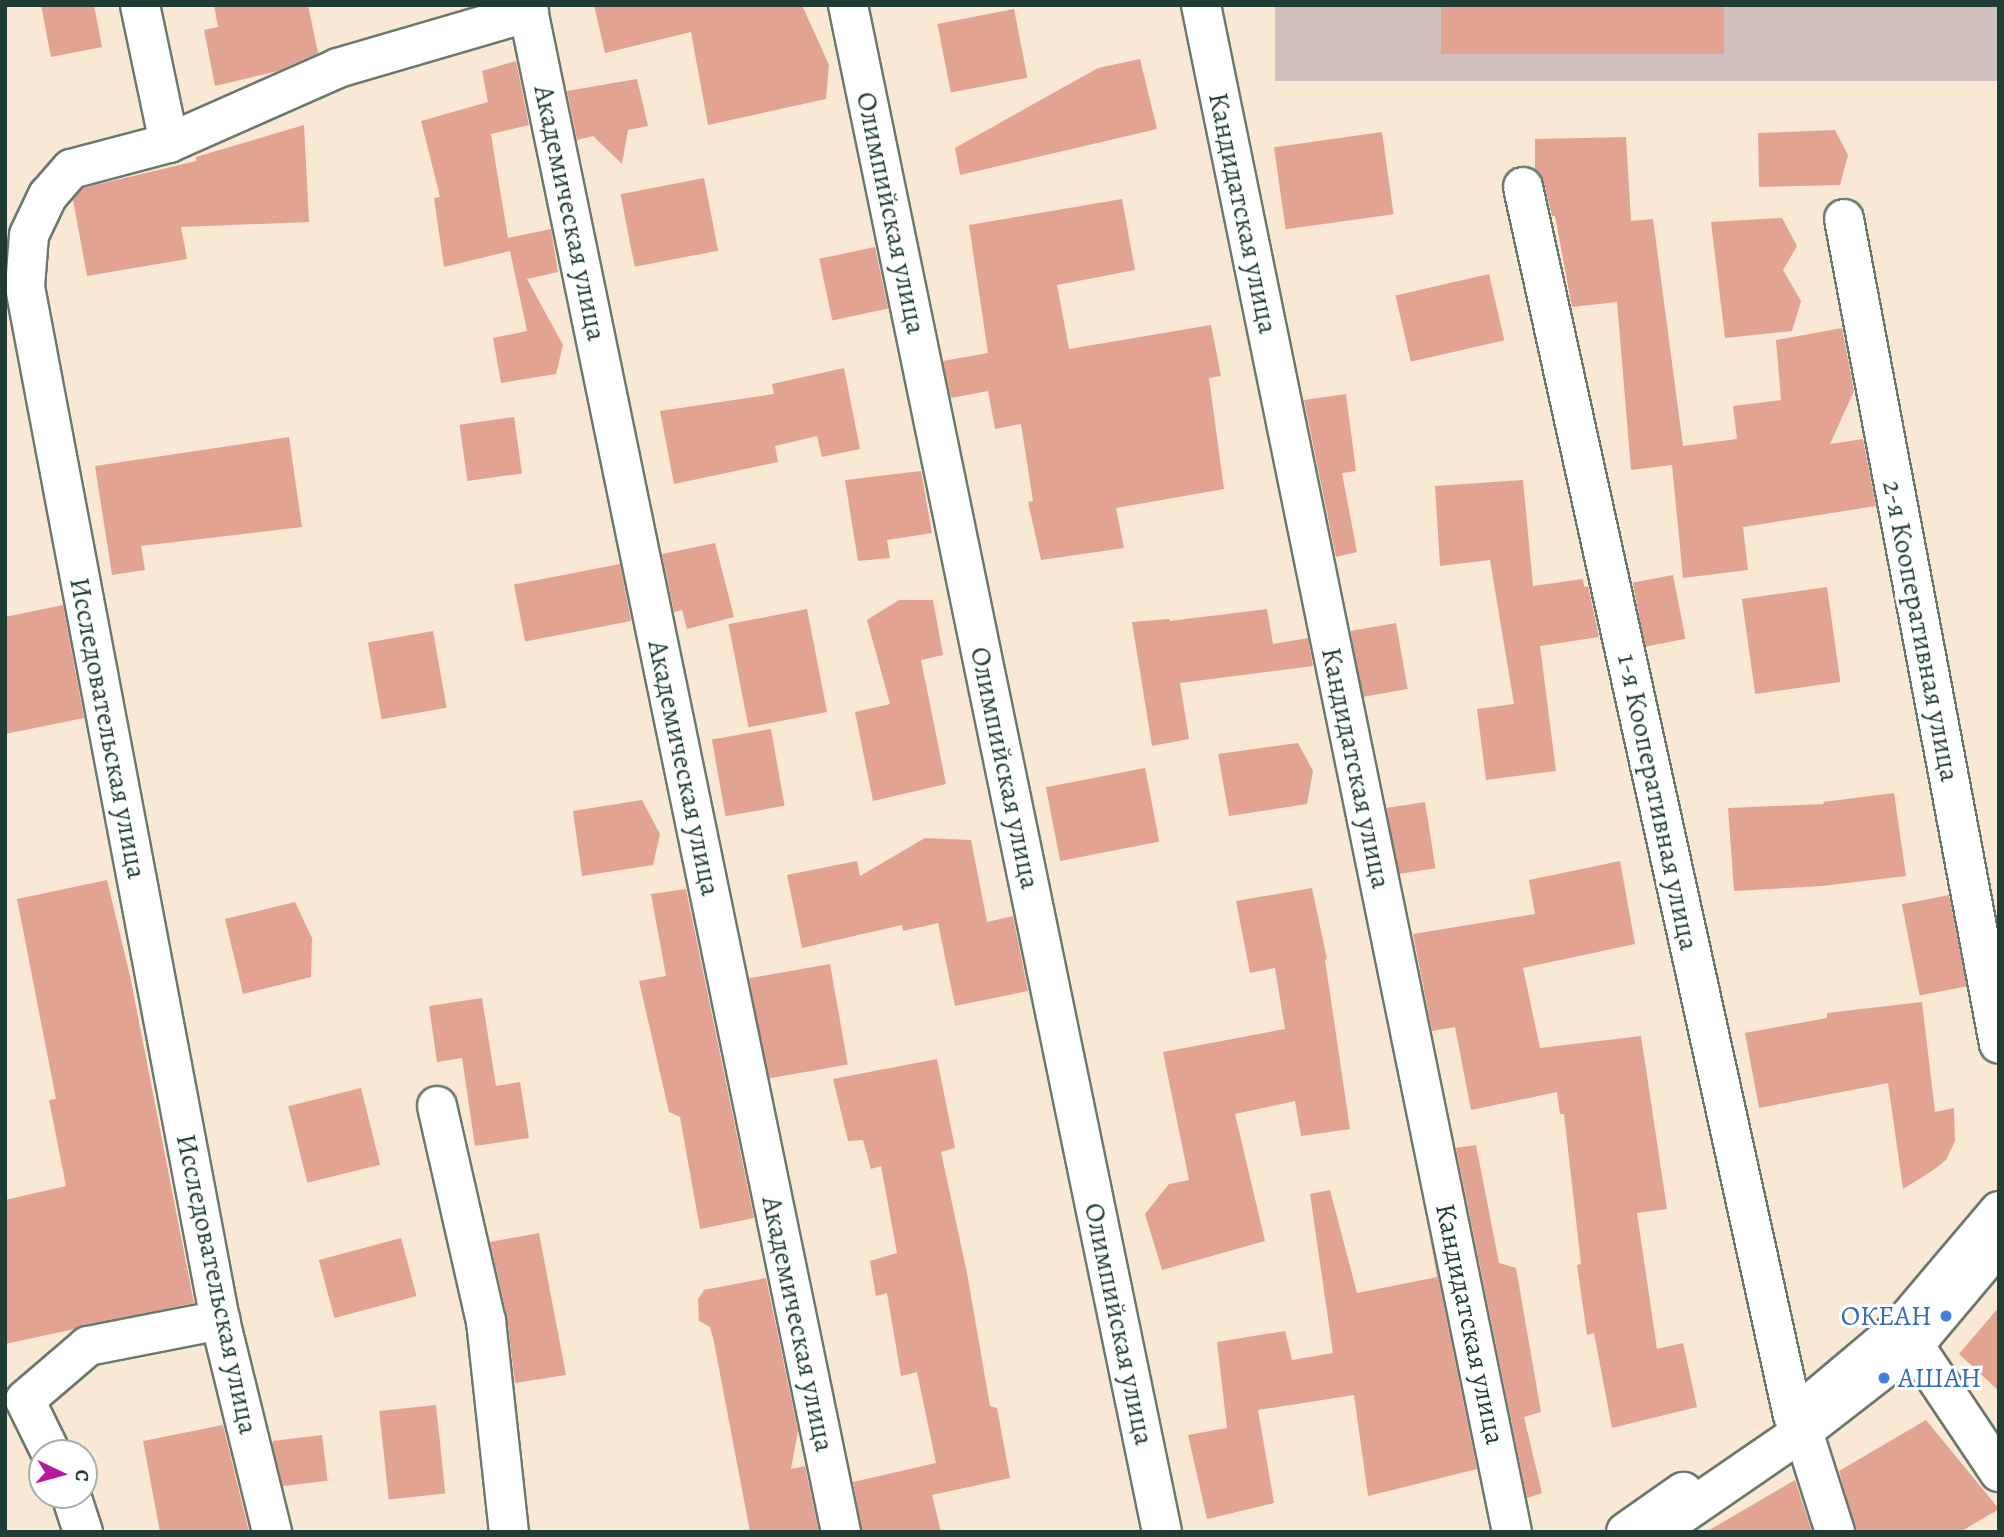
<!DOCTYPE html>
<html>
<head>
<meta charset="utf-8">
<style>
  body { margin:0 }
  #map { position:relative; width:2004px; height:1537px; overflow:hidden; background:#f8e8d4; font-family:Alegreya,serif }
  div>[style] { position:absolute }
  .industrial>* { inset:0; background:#d1c0bd; transform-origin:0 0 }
  .building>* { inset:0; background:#e3a392; transform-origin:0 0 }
  .roads { filter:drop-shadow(2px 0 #6b796c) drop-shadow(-2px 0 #6b796c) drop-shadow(0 2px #6b796c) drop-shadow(0 -2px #6b796c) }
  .minor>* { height:38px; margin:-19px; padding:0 19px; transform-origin:19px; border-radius:19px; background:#fff }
  .highway>* { height:38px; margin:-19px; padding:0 19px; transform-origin:19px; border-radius:19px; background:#fff }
  .dots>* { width:19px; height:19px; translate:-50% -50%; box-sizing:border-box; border:4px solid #fff; border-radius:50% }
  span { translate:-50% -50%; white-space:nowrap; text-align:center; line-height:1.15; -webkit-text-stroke:6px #fff; paint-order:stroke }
  .street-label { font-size:28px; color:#1f3d34 }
  .shop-label { font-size:28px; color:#366cbe }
  .right { translate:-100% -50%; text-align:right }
  .left { translate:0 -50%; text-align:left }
  .frame { position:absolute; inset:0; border:7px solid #1f3d34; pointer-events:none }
  .north { position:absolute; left:28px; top:1439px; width:70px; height:70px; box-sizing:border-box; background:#fff; border:2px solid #a5b1ae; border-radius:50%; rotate:95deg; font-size:19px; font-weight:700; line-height:28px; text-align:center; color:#1f3d34 }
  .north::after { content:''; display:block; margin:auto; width:24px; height:32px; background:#b5179e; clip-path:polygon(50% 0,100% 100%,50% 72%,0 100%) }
</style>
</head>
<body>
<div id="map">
  <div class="industrial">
    <div style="left:1275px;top:5px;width:724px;height:76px"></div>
  </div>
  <div class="building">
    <div style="clip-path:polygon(41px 5px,94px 5px,102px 47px,51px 57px)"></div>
    <div style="clip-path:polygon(214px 5px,308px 5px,318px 53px,278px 71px,215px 86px,204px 30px,218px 27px)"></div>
    <div style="clip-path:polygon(594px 5px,802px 5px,829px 65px,826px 99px,708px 125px,691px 32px,605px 53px)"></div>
    <div style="left:1441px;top:5px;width:283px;height:49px"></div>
    <div style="left:1014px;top:9px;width:70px;height:78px;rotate:79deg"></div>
    <div style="clip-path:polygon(1140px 59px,1157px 129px,960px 175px,955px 148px,1098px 68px)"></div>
    <div style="clip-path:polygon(516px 61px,529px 125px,491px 134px,496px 166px,508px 238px,551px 229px,558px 272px,527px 279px,563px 345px,556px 374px,501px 383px,493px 338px,527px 331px,510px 251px,444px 267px,434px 198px,440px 197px,421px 121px,488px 102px,482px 71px)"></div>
    <div style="clip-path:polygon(637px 79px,648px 126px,628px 130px,622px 164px,593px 136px,577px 140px,567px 91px)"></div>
    <div style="clip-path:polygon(304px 125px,309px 222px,181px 227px,187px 259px,87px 276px,73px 200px,83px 188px,196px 161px,196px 157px)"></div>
    <div style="clip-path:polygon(1835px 130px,1848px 155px,1840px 185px,1759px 187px,1758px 133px)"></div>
    <div style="left:1382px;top:132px;width:83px;height:109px;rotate:82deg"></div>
    <div style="clip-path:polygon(1626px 137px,1631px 221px,1653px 219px,1683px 446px,1737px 439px,1733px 406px,1781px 400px,1776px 340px,1842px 328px,1854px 391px,1830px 444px,1863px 439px,1876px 506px,1743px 527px,1748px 570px,1683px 578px,1672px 465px,1631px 470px,1617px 302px,1572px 307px,1555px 216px,1552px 216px,1544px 182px,1535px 170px,1535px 139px)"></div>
    <div style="left:704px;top:178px;width:74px;height:85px;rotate:79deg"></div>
    <div style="clip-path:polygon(1122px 199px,1135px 270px,1057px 285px,1069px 349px,1211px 325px,1221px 376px,1209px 378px,1224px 489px,1116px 508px,1124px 548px,1041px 560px,1028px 502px,1033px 501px,1021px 424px,995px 429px,988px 391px,951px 398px,943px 361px,988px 353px,969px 225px)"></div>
    <div style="clip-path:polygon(1782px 218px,1797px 246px,1783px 270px,1801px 301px,1792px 331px,1725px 338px,1711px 222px)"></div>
    <div style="left:875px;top:247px;width:63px;height:57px;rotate:78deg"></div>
    <div style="left:1489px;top:274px;width:68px;height:96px;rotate:77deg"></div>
    <div style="clip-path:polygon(844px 368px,860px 449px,822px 457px,817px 436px,775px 446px,778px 462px,674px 484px,660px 411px,774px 394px,772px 384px)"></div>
    <div style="clip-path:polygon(1346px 394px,1356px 471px,1342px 473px,1357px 552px,1336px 557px,1304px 400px)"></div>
    <div style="left:514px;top:417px;width:57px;height:55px;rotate:82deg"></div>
    <div style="clip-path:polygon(289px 437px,302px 527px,141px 546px,145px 570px,112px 575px,95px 466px)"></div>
    <div style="clip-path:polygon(921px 471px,932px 533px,887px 540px,890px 558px,858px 561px,845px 480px)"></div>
    <div style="clip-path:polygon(1523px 480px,1533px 586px,1583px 579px,1584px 587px,1588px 586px,1599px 637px,1540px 646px,1556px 771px,1486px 780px,1477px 709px,1514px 704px,1490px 560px,1440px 566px,1435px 486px)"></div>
    <div style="clip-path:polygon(715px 543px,734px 617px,687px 629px,682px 610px,674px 612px,662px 554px)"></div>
    <div style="left:620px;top:564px;width:58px;height:108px;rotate:79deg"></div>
    <div style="left:1673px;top:575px;width:65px;height:41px;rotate:79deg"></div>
    <div style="left:1827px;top:587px;width:96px;height:86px;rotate:82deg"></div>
    <div style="clip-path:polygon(899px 600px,933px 600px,943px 655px,921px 660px,946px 784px,873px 801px,855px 712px,890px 704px,867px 620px)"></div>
    <div style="clip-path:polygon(63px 605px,84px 718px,5px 734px,5px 617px)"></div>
    <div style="left:807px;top:609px;width:105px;height:80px;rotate:79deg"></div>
    <div style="clip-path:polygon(1267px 609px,1273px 644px,1308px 638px,1313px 666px,1180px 683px,1189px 739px,1152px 746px,1132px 622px,1169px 619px,1170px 621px)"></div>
    <div style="left:1396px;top:623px;width:67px;height:46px;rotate:80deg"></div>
    <div style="left:433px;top:631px;width:78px;height:66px;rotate:80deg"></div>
    <div style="left:771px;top:729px;width:78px;height:60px;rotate:80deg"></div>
    <div style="clip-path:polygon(1298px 743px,1313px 771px,1307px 804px,1229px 816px,1218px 754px)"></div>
    <div style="left:1145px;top:768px;width:75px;height:101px;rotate:79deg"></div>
    <div style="clip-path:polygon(1894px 793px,1906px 876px,1822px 886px,1734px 891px,1728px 808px,1824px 804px,1823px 802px)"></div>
    <div style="clip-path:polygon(642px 800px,660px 834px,653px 865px,582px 876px,573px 811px)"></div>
    <div style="left:1425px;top:802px;width:67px;height:39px;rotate:81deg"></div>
    <div style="clip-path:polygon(925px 838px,971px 840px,987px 922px,1013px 916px,1028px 991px,955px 1006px,938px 923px,903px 931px,902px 925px,802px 948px,787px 875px,857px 861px,860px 876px)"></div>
    <div style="clip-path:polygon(1620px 861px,1635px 944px,1523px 968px,1540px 1048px,1641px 1036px,1667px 1209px,1637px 1213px,1657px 1349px,1683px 1343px,1697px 1407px,1612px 1428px,1594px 1333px,1587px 1335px,1577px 1265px,1581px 1264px,1564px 1114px,1560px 1114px,1557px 1092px,1471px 1110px,1455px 1027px,1432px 1031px,1413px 934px,1535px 914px,1529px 880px)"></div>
    <div style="clip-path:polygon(107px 880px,130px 976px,194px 1303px,5px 1344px,5px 1200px,66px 1186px,49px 1100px,56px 1099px,17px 899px)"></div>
    <div style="clip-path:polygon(1312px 888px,1327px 959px,1325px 960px,1350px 1129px,1301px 1136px,1295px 1101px,1235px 1114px,1265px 1241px,1162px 1270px,1145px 1214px,1169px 1184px,1189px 1180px,1163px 1052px,1285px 1029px,1275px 968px,1250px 973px,1236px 901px)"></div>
    <div style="clip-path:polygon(686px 889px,754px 1218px,700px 1229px,680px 1117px,669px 1112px,639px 981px,666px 976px,651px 894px)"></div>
    <div style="left:1949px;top:895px;width:93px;height:48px;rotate:79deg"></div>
    <div style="clip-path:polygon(295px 902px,312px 938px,311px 977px,243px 994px,225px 919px)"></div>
    <div style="left:830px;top:964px;width:102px;height:82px;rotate:80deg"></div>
    <div style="clip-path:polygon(482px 998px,496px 1086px,520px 1082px,529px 1138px,475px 1146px,462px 1058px,437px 1062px,429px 1006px)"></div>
    <div style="clip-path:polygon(1922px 1002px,1935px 1112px,1954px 1108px,1955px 1141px,1946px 1160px,1932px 1171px,1903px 1189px,1888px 1083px,1759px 1108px,1745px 1033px,1827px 1018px,1827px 1013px)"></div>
    <div style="clip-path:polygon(937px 1059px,955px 1148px,941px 1152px,967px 1273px,990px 1406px,997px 1408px,1010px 1478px,932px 1495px,941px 1532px,862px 1532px,853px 1482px,936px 1463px,917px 1372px,901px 1376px,887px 1293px,876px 1296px,870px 1261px,897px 1253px,881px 1166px,871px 1169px,863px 1140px,848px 1141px,833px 1079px)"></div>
    <div style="left:361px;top:1088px;width:79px;height:75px;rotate:76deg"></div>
    <div style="clip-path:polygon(1476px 1145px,1499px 1263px,1516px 1268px,1541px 1412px,1524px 1417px,1542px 1493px,1527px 1498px,1456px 1148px)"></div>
    <div style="clip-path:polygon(1330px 1190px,1357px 1293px,1437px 1277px,1428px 1228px,1477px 1469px,1368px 1496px,1354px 1395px,1258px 1410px,1274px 1503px,1207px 1519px,1188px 1435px,1227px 1428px,1217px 1342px,1285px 1331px,1292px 1360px,1333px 1353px,1310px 1194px)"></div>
    <div style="clip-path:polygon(539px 1233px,566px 1375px,515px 1383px,507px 1316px,490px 1242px)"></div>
    <div style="left:401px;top:1238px;width:60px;height:85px;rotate:75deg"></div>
    <div style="clip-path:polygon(766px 1278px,798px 1431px,791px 1469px,805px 1466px,819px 1532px,750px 1532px,714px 1342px,710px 1327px,699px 1321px,698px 1299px,704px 1290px)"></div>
    <div style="clip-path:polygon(1999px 1307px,1999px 1391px,1959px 1354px)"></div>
    <div style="left:436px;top:1405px;width:89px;height:57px;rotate:84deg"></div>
    <div style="clip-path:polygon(1926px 1420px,1999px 1509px,1960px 1532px,1856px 1532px,1839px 1471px)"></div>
    <div style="clip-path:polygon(223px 1425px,249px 1532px,160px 1532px,143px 1441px)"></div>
    <div style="left:322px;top:1435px;width:46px;height:50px;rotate:83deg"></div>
    <div style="clip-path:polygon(1795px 1480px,1812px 1532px,1706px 1532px)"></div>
  </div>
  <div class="roads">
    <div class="minor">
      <div style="left:140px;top:5px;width:141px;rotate:78.1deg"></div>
      <div style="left:169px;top:143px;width:101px;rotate:165.1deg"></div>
      <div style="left:71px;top:169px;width:35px;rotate:131deg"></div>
      <div style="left:48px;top:195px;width:44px;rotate:115.4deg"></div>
      <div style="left:29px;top:235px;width:52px;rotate:94.4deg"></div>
      <div style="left:25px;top:287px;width:1051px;rotate:79.31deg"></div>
      <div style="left:220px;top:1320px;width:218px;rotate:76.2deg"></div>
      <div style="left:527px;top:5px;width:1559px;rotate:78.38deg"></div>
      <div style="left:848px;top:5px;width:1559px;rotate:78.38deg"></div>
      <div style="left:1201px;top:5px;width:1558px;rotate:78.49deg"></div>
      <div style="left:169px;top:143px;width:185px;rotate:-23.9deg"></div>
      <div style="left:338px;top:68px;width:199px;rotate:-16.3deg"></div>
      <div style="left:1523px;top:187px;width:1258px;rotate:77.61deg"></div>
      <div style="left:1844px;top:219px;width:839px;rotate:79.36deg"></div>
      <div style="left:437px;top:1106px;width:221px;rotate:77.2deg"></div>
      <div style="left:486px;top:1321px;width:212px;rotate:83.8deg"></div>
      <div style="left:1914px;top:1345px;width:153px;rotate:56.2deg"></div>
      <div style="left:1818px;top:1397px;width:109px;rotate:-40.1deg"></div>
      <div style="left:1901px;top:1327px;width:152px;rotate:-49.8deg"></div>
      <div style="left:1803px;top:1431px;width:106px;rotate:72.4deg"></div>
      <div style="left:51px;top:1453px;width:59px;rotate:-116.1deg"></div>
      <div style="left:25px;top:1400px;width:83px;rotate:-40.6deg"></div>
      <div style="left:88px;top:1346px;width:135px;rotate:-11.1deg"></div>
      <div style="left:71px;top:1495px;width:39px;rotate:72deg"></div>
      <div style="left:1626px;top:1532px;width:70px;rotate:-35.1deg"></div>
    </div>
    <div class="highway">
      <div style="left:1656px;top:1532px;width:178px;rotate:-34.5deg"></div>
      <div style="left:1803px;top:1431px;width:140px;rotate:-37.8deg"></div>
      <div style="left:1914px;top:1345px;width:132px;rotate:-49.9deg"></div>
    </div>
  </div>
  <div class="dots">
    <div style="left:1946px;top:1316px;background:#3f7fe0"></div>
    <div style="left:1884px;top:1378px;background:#3f7fe0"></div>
  </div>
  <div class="street-label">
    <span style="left:570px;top:213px;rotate:78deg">Академическая улица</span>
    <span style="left:891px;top:213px;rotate:78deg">Олимпийская улица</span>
    <span style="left:1243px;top:213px;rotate:78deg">Кандидатская улица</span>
    <span style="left:1921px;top:631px;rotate:79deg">2-я Кооперативная улица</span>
    <span style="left:108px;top:728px;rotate:79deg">Исследовательская улица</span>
    <span style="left:684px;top:768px;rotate:78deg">Академическая улица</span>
    <span style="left:1005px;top:768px;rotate:78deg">Олимпийская улица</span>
    <span style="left:1356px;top:768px;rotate:78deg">Кандидатская улица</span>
    <span style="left:1658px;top:802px;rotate:78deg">1-я Кооперативная улица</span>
    <span style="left:217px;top:1284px;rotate:78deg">Исследовательская улица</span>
    <span style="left:798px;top:1324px;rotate:78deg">Академическая улица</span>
    <span style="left:1119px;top:1324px;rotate:78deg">Олимпийская улица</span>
    <span style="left:1470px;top:1324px;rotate:78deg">Кандидатская улица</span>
  </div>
  <div class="shop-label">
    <span class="right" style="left:1932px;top:1316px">ОКЕАН</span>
    <span class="left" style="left:1898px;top:1378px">АШАН</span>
  </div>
  <div class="frame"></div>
  <div class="north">С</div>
</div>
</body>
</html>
